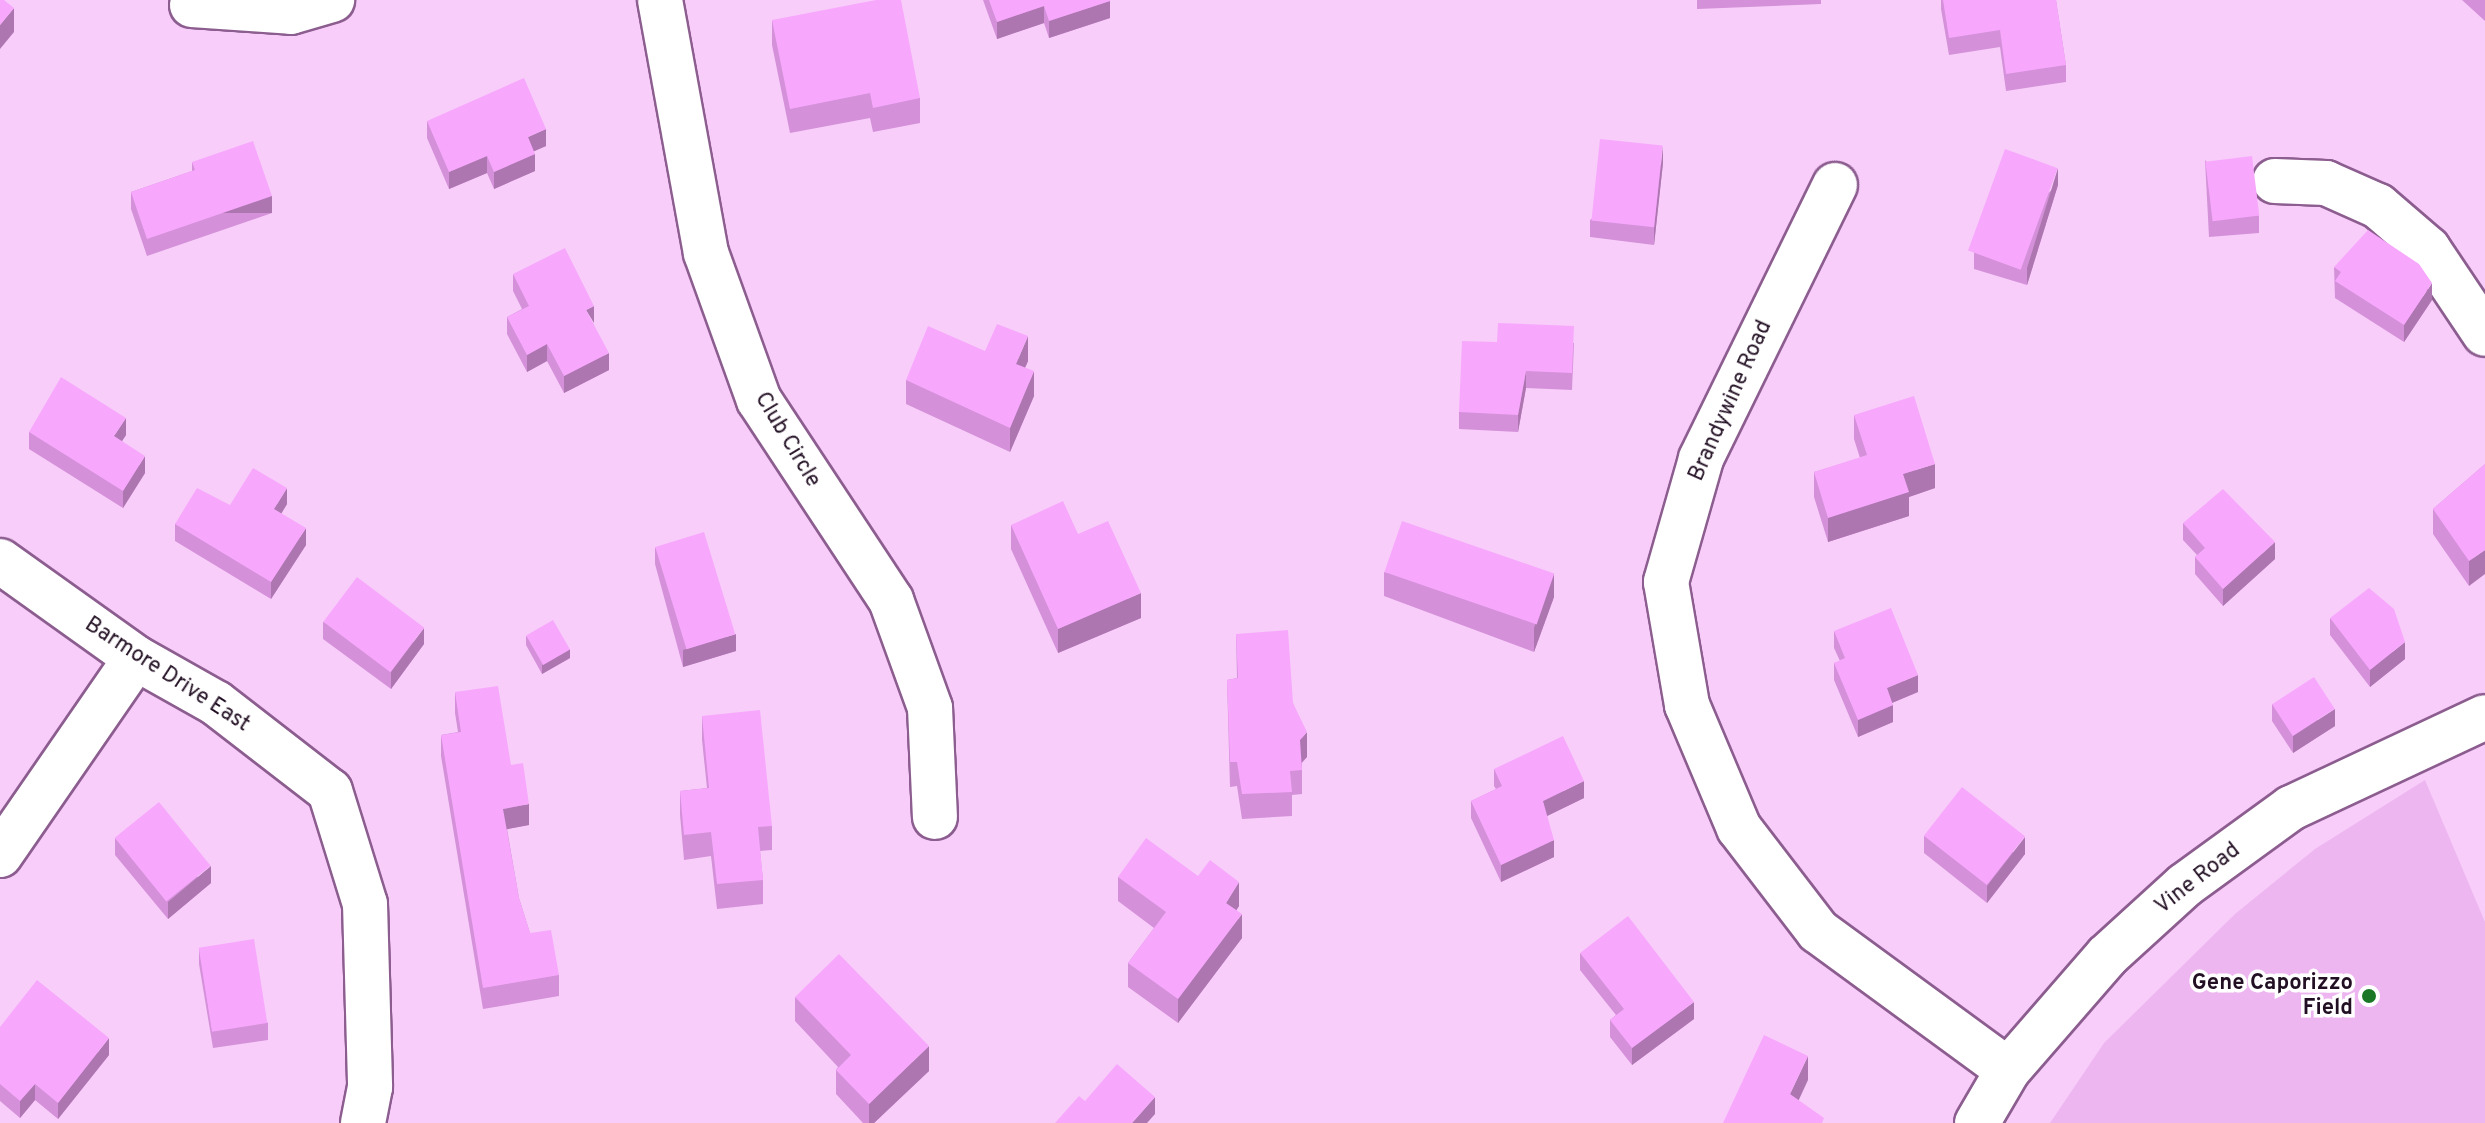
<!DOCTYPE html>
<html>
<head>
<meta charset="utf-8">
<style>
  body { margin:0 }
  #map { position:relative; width:2485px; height:1123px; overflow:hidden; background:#f8cdfa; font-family:Overpass,sans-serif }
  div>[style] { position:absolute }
  .green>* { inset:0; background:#edb6f0 }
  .roads { filter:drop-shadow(2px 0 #8c5d8f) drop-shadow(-2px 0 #8c5d8f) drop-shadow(0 2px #8c5d8f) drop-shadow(0 -2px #8c5d8f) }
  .minor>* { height:44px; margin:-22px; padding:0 22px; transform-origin:22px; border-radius:22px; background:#fff }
  .wall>* { inset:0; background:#d490d9 }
  .shaded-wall>* { inset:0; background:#ad76b0; transform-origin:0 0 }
  .building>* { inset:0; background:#f7a8fc; transform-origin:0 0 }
  .dots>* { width:22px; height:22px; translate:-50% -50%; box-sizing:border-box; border:4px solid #fff; border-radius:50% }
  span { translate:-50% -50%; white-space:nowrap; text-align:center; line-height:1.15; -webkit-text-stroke:7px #fff; paint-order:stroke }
  .street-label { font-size:22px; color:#220f23 }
  .poi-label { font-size:22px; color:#220f23; font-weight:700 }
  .right { translate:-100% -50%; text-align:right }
</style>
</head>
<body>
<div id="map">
  <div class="green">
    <div style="clip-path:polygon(2425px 780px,2485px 922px,2485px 1123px,2050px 1123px,2104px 1043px,2235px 914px,2315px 849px)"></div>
  </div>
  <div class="roads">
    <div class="minor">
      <div style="left:660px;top:0;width:257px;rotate:79.7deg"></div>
      <div style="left:706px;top:253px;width:156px;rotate:70.2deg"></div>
      <div style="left:759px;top:400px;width:240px;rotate:56.6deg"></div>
      <div style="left:891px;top:600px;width:115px;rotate:70.1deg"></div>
      <div style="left:930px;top:708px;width:109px;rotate:87.4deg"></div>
      <div style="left:192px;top:5px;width:99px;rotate:4deg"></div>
      <div style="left:291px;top:12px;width:43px;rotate:-16.3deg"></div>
      <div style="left:2275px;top:181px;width:51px;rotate:2.2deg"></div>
      <div style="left:2326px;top:183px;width:57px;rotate:23.9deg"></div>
      <div style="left:2378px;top:206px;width:66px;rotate:40.7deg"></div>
      <div style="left:2428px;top:249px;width:102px;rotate:56.2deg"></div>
      <div style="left:1835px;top:185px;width:305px;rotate:116.1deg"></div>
      <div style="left:1701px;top:459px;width:128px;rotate:105.9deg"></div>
      <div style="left:1666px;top:582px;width:125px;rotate:80.3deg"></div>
      <div style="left:1687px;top:705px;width:134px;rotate:67.1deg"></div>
      <div style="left:1739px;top:828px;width:130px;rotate:52.5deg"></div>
      <div style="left:1818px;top:931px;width:235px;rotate:36.2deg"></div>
      <div style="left:0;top:561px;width:167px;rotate:35.5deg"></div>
      <div style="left:136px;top:658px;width:92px;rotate:29.4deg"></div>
      <div style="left:216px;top:703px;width:144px;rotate:37.7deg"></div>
      <div style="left:330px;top:791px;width:118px;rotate:72.8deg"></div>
      <div style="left:365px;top:904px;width:183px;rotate:88.4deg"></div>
      <div style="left:370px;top:1087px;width:37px;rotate:101deg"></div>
      <div style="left:0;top:855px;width:239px;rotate:-55.4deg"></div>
      <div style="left:1977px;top:1123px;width:61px;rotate:-59.7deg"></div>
      <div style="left:2008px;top:1070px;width:151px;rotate:-49deg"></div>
      <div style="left:2107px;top:956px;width:105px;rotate:-42.3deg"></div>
      <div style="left:2185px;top:885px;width:131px;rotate:-36deg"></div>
      <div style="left:2291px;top:808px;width:214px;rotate:-25.1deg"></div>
    </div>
  </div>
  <div class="wall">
    <div style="clip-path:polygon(983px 0,1110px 0,1110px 18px,1049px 38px,1044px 23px,997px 39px)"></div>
    <div style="clip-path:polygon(1697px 0,1821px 0,1821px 4px,1697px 9px)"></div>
    <div style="clip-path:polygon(1941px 0,2056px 0,2066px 65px,2066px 82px,2006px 91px,2000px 47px,1949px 55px,1941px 9px)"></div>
    <div style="clip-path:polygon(2462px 0,2485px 0,2485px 21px)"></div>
    <div style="clip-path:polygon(772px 20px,920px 98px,920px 123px,873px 132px,870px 118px,790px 133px,772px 45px)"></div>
    <div style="clip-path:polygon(427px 121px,546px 146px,534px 151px,535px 171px,494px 189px,487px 173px,449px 189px,427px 138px)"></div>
    <div style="clip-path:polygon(2205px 160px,2259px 216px,2259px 233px,2209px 237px)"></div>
    <div style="clip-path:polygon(192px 162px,272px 213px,147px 256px,131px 209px,131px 192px,192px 171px)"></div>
    <div style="clip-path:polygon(1663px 163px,1654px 245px,1590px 237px,1590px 220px)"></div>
    <div style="clip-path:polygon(2058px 185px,2027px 285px,1974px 269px,1974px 252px)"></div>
    <div style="clip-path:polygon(2334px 267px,2432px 300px,2404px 342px,2335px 298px)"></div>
    <div style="clip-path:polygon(513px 274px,593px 323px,609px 370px,564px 393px,547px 361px,527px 372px,507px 334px,507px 317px,522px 309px,513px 291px)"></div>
    <div style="clip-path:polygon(1497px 342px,1574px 343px,1572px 390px,1526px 388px,1518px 432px,1459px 429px,1459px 412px)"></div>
    <div style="clip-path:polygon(985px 351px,1028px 361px,1025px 368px,1034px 396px,1010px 452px,906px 404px,906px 380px)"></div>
    <div style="clip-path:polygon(1854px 415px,1935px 488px,1909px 497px,1909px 516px,1828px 542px,1814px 497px,1814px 472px,1860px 458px,1854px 439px)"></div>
    <div style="clip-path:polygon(29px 432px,126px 435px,122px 441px,145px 473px,123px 508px,29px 449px)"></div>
    <div style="clip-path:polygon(2485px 464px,2469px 586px,2433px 534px,2433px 509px)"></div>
    <div style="clip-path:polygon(287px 504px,281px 513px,306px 545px,271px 599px,175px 541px,175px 524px,230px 505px)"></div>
    <div style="clip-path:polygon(2183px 523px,2275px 559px,2223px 606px,2195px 574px,2195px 557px,2197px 555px,2183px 540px)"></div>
    <div style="clip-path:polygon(1011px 525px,1078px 534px,1141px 618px,1058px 653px,1011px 549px)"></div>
    <div style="clip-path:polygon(655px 547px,736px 651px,683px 667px,655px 564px)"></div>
    <div style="clip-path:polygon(1384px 572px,1554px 597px,1534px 652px,1384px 596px)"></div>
    <div style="clip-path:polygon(2330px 618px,2405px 659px,2370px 687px,2330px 635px)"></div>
    <div style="clip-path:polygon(323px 622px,424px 644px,391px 689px,323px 639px)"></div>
    <div style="clip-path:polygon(1834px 631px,1918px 692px,1892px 703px,1893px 722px,1858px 737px,1834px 680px,1834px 663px,1840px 661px,1834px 648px)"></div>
    <div style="clip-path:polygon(1236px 634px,1293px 703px,1307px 757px,1302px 763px,1302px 794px,1292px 795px,1292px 816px,1242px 819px,1237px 786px,1230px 787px,1227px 680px,1237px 678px)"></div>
    <div style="clip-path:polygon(526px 636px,570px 658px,542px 674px,526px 645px)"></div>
    <div style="clip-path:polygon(455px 692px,511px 765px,529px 825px,507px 829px,519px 898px,530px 933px,559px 975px,559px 996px,483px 1009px,441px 756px,441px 735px,458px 732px,455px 713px)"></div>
    <div style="clip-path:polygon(2272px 704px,2335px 726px,2293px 753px,2272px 721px)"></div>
    <div style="clip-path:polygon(702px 716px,772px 826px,772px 850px,760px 851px,763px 880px,763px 904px,717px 909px,711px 856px,684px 860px,680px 815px,680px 791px,707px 788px,702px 740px)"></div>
    <div style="clip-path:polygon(1494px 769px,1584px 798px,1547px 816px,1554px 857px,1501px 882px,1471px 818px,1471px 801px,1496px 789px,1494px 786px)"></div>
    <div style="clip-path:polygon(1924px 836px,2025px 854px,1987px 903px,1924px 853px)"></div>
    <div style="clip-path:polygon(115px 838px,211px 883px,168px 919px,115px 855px)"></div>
    <div style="clip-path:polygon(1118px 877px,1239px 906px,1236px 910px,1242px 938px,1178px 1023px,1128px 987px,1128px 963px,1154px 928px,1118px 901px)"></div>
    <div style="clip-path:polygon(199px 948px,268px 1023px,268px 1040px,213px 1048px,199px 964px)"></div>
    <div style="clip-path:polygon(1580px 953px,1694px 1019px,1632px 1065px,1610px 1037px,1610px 1020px,1616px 1015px,1580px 970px)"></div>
    <div style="clip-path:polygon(795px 997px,929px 1071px,874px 1123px,863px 1123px,836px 1094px,836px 1070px,838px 1067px,795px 1021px)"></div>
    <div style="clip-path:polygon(0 1027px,109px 1055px,58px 1119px,35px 1100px,20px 1118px,0 1101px)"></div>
  </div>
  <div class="shaded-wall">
    <div style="clip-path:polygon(1110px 1px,1110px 18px,1049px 38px,1049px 21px)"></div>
    <div style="clip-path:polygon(1044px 6px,1044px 23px,997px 39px,997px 22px)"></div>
    <div style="clip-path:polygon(14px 8px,14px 32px,0 49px,0 25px)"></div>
    <div style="clip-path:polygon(546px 129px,546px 146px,528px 154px,528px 137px)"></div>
    <div style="clip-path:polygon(1663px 146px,1663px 163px,1654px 245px,1654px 228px)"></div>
    <div style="clip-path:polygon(535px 154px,535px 171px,494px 189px,494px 172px)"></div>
    <div style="clip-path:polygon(487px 156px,487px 173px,449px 189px,449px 172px)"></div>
    <div style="clip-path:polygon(2058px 168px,2058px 185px,2027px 285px,2027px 268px)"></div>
    <div style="left:272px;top:196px;width:17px;height:132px;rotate:90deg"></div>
    <div style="clip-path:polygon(2432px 283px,2432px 300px,2404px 342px,2404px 325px)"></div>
    <div style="clip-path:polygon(594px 306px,594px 323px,586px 310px)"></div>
    <div style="clip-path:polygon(1028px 336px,1028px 361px,1016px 388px,1016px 364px)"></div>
    <div style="clip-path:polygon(547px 344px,547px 361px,527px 372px,527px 355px)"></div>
    <div style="clip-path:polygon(609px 353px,609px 370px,564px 393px,564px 376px)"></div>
    <div style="clip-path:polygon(1034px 371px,1034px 396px,1010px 452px,1010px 428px)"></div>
    <div style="clip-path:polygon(1526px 371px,1526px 388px,1518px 432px,1518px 415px)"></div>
    <div style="clip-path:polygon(126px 418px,126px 435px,114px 453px,114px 436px)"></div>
    <div style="clip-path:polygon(145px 456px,145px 473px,123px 508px,123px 491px)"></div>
    <div style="clip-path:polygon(1935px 464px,1935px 488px,1909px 497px,1909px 516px,1828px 542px,1828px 518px,1903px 474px)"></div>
    <div style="clip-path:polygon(287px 488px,287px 504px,274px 526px,274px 509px)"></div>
    <div style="clip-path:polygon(306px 528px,306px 545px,271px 599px,271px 582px)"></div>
    <div style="clip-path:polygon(2275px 542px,2275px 559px,2223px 606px,2223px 589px)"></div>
    <div style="clip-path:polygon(2485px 550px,2485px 574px,2469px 586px,2469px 561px)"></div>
    <div style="clip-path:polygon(1554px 573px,1554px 597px,1534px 652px,1534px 628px)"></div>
    <div style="clip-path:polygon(1141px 593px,1141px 618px,1058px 653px,1058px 629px)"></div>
    <div style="clip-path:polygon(424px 628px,424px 644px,391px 689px,391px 672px)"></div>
    <div style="clip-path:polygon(736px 634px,736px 651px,683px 667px,683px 650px)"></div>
    <div style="clip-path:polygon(2405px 642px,2405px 659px,2370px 687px,2370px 670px)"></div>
    <div style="clip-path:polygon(570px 649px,570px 658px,542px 674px,542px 665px)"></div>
    <div style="clip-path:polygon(1918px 675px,1918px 692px,1887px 705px,1887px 688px)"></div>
    <div style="clip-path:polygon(1893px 705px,1893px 722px,1858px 737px,1858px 720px)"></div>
    <div style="clip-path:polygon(2335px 709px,2335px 726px,2293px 753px,2293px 736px)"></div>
    <div style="clip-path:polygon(1307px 732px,1307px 757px,1300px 764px,1300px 740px)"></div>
    <div style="clip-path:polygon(1584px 781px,1584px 798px,1543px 818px,1543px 801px)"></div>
    <div style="clip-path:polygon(529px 804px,529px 825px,503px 830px,503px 809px)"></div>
    <div style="clip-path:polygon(2025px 837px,2025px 854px,1987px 903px,1987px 886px)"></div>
    <div style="clip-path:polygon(1554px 840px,1554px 857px,1501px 882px,1501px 865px)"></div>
    <div style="clip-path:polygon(211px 866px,211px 883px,168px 919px,168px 902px)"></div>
    <div style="clip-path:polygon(1239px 882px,1239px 906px,1226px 927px,1226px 903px)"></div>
    <div style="clip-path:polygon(1242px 914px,1242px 938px,1178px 1023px,1178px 999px)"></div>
    <div style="clip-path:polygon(1694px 1002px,1694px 1019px,1632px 1065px,1632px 1048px)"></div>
    <div style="clip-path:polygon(109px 1038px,109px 1055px,58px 1119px,58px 1103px)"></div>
    <div style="clip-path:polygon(929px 1046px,929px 1071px,874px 1123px,869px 1123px,869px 1104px)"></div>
    <div style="clip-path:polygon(1808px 1056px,1808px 1080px,1790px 1119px,1790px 1094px)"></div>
    <div style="clip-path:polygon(35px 1084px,35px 1100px,20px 1118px,20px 1101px)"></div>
    <div style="clip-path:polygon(1155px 1097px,1155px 1114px,1147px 1123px,1132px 1123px)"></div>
  </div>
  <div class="building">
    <div style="clip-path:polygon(0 0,4px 0,14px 8px,0 25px)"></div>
    <div style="clip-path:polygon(876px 0,901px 0,920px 98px,873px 108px,870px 93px,790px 109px,772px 20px)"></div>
    <div style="clip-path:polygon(989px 0,1110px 0,1110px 1px,1049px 21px,1044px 6px,997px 22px)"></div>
    <div style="clip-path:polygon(1943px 0,2056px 0,2066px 65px,2006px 74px,2000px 30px,1949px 38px)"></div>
    <div style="clip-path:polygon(524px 78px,546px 129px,528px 137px,535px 154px,494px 172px,487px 156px,449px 172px,427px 121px)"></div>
    <div style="left:1600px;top:139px;width:63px;height:82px;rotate:6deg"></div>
    <div style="clip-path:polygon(253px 141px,272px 196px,147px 239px,131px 192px,195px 170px,192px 162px)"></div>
    <div style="left:2005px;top:149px;width:56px;height:108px;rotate:20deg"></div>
    <div style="left:2252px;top:156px;width:60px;height:47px;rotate:83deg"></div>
    <div style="clip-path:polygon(2368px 230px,2419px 264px,2432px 283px,2404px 325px,2335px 281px,2341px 272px,2334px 267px)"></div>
    <div style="clip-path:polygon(565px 248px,594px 306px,586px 310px,609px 353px,564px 376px,547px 344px,527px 355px,507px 317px,529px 306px,513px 274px)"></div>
    <div style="clip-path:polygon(1498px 323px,1574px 326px,1572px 373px,1526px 371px,1518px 415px,1459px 412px,1462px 341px,1497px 342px)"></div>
    <div style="clip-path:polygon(997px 324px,1028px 336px,1016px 364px,1034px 371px,1010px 428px,906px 380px,928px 326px,985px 351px)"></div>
    <div style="clip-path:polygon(61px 377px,126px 418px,114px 436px,145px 456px,123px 491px,29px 432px)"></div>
    <div style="clip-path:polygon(1914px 396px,1935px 464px,1903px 474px,1909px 492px,1828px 518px,1814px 472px,1867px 455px,1854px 415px)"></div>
    <div style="clip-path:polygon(2485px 464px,2485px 550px,2469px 561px,2433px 509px)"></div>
    <div style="clip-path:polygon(253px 468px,287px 488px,274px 509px,306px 528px,271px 582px,175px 524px,197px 488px,230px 505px)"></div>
    <div style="clip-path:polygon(2223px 489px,2275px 542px,2223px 589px,2195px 557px,2205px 548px,2183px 523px)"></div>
    <div style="clip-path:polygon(1063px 501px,1078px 534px,1108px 521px,1141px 593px,1058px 629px,1011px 525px)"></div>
    <div style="left:1402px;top:521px;width:161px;height:54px;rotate:19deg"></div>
    <div style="left:704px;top:532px;width:107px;height:51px;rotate:73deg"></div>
    <div style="left:357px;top:577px;width:84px;height:56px;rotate:37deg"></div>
    <div style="clip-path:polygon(2369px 588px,2394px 609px,2405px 642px,2370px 670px,2330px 618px)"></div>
    <div style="clip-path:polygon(1891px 608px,1918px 675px,1887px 688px,1893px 705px,1858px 720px,1834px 663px,1845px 658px,1834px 631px)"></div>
    <div style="left:553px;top:620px;width:34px;height:31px;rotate:60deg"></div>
    <div style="clip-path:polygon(1288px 630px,1293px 703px,1307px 732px,1300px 740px,1302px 770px,1290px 771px,1292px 792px,1242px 794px,1237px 762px,1230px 762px,1227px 680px,1238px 678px,1236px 634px)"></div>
    <div style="left:2314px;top:677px;width:38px;height:50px;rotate:57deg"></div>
    <div style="clip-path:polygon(498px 686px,511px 765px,523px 763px,529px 804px,503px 809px,519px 898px,530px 933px,551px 930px,559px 975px,483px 988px,441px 735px,461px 732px,455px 692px)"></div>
    <div style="clip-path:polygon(760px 710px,772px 826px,758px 827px,763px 880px,717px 884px,711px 832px,684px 835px,680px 791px,709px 788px,702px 716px)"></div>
    <div style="clip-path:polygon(1563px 736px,1584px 781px,1543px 801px,1554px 840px,1501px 865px,1471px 801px,1502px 786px,1494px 769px)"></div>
    <div style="left:1962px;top:787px;width:80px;height:62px;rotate:38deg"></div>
    <div style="left:159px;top:802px;width:82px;height:57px;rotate:51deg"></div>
    <div style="clip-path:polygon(1146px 838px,1198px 876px,1210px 860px,1239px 882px,1226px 903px,1242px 914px,1178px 999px,1128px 963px,1166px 912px,1118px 877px)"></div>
    <div style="clip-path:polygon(1628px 916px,1694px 1002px,1632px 1048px,1610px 1020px,1624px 1009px,1580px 953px)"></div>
    <div style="left:254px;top:939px;width:85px;height:56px;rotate:81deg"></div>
    <div style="clip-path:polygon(839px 954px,929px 1046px,869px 1104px,836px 1070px,851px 1055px,795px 997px)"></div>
    <div style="clip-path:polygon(37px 980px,109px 1038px,58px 1103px,35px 1084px,20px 1101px,0 1084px,0 1027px)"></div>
    <div style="clip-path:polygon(1764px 1035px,1808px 1056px,1790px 1094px,1824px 1118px,1822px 1123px,1723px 1123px)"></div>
    <div style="clip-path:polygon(1117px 1064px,1155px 1097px,1132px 1123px,1055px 1123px,1079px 1096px,1085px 1101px)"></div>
  </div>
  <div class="dots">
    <div style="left:2369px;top:996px;background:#197726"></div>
  </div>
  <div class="street-label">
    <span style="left:1731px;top:401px;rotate:-66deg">Brandywine Road</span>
    <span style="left:787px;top:440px;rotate:59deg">Club Circle</span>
    <span style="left:167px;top:675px;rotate:33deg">Barmore Drive East</span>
    <span style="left:2198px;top:879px;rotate:-38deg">Vine Road</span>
  </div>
  <div class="poi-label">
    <span class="right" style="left:2353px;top:996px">Gene Caporizzo<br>Field</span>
  </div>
</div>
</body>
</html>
